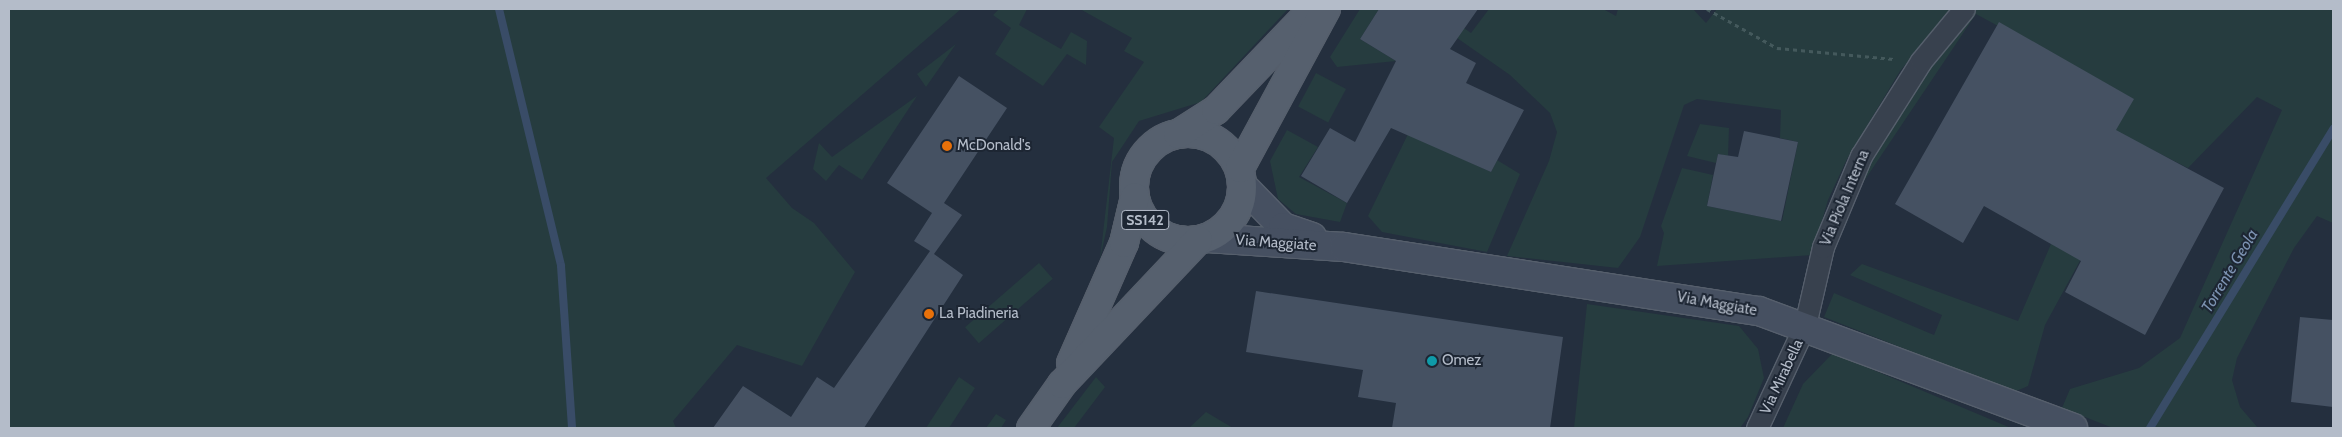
<!DOCTYPE html>
<html>
<head>
<meta charset="utf-8">
<style>
  body { margin:0 }
  #map { position:relative; width:2342px; height:437px; overflow:hidden; background:#242f3e; font-family:Cabin,sans-serif }
  div>[style] { position:absolute }
  .green>* { inset:0; background:#263c3f; transform-origin:0 0 }
  .stream>* { height:8px; margin:-4px; padding:0 4px; transform-origin:4px; border-radius:4px; background:#394c67 }
  .building>* { inset:0; background:#455162 }
  .path>* { height:3px; margin-top:-1.5px; transform-origin:0; background:repeating-linear-gradient(90deg,#44595c 0 4px,transparent 0 8px) }
  .roads { filter:drop-shadow(1px 0 #565f6c) drop-shadow(-1px 0 #565f6c) drop-shadow(0 1px #565f6c) drop-shadow(0 -1px #565f6c) }
  .street>* { height:21px; margin:-10.5px; padding:0 10.5px; transform-origin:10.5px; border-radius:10.5px; background:#38414e }
  .secondary>* { height:28px; margin:-14px; padding:0 14px; transform-origin:14px; border-radius:14px; background:#465061 }
  .primary>* { height:28px; margin:-14px; padding:0 14px; transform-origin:14px; border-radius:14px; background:#56606e }
  .primary>.ring { margin:-14px; padding:0; box-sizing:content-box; background:none; border:28px solid #56606e; border-radius:50% }
  .dots>* { width:14px; height:14px; translate:-50% -50%; box-sizing:border-box; border:2px solid #1d2633; border-radius:50% }
  span { translate:-50% -50%; white-space:nowrap; text-align:center; line-height:1.15; -webkit-text-stroke:4px #1d2633; paint-order:stroke }
  .shield-label span { padding:1px 4px; background:#1d2633; border:1px solid; border-radius:4px; -webkit-text-stroke-width:0 }
  .shield-label { font-size:14px; color:#b4bcc9; font-weight:700 }
  .poi-label { font-size:15px; color:#b4bcc9 }
  .left { translate:0 -50%; text-align:left }
  .street-label { font-size:15px; color:#b4bcc9 }
  .water-label { font-size:16px; color:#7c92b1; font-style:italic }
  .frame { position:absolute; inset:0; border:10px solid #b4bcc9; pointer-events:none }
</style>
</head>
<body>
<div id="map">
  <div class="green">
    <div style="clip-path:polygon(9px 9px,961px 9px,766px 178px,792px 208px,814px 223px,855px 272px,802px 366px,737px 345px,673px 421px,676px 428px,9px 428px)"></div>
    <div style="clip-path:polygon(999px 9px,1027px 9px,1019px 25px,1061px 49px,1071px 32px,1087px 41px,1086px 65px,1067px 54px,1043px 86px,995px 54px,1011px 28px,993px 15px)"></div>
    <div style="clip-path:polygon(1080px 9px,1288px 9px,1201px 102px,1139px 121px,1112px 162px,1107px 227px,1100px 259px,1114px 138px,1099px 127px,1144px 62px,1124px 51px,1132px 38px)"></div>
    <div style="clip-path:polygon(1360px 9px,1379px 9px,1360px 39px,1396px 61px,1337px 67px,1330px 57px)"></div>
    <div style="clip-path:polygon(1394px 9px,1413px 9px,1435px 23px,1429px 12px,1437px 9px,1471px 33px,1489px 9px,1603px 9px,1616px 16px,1618px 9px,1693px 9px,1706px 23px,1717px 9px,1951px 9px,1900px 71px,1847px 159px,1828px 200px,1812px 255px,1657px 266px,1664px 233px,1661px 226px,1682px 168px,1713px 175px,1707px 206px,1782px 221px,1798px 142px,1780px 138px,1781px 110px,1697px 99px,1684px 105px,1640px 237px,1618px 268px,1507px 256px,1549px 161px,1557px 132px,1550px 113px,1510px 75px,1437px 24px,1429px 31px)"></div>
    <div style="clip-path:polygon(1975px 9px,2333px 9px,2333px 223px,2317px 216px,2294px 248px,2237px 358px,2232px 380px,2240px 407px,2258px 428px,2113px 428px,2062px 408px,2070px 389px,2139px 368px,2180px 338px,2282px 110px,2257px 97px,2188px 168px,2143px 145px,2045px 325px,2028px 386px,2014px 392px,1824px 317px,1834px 293px,1934px 335px,1942px 315px,1850px 275px,1862px 264px,2018px 321px,2051px 244px,2133px 99px,1976px 14px,1856px 193px,1866px 162px,1928px 62px)"></div>
    <div style="clip-path:polygon(956px 44px,926px 87px,917px 74px)"></div>
    <div style="left:1316px;top:73px;width:34px;height:38px;rotate:28deg"></div>
    <div style="clip-path:polygon(1431px 87px,1441px 149px,1491px 172px,1497px 160px,1520px 174px,1487px 252px,1382px 232px,1368px 216px)"></div>
    <div style="clip-path:polygon(917px 96px,862px 180px,839px 165px,826px 181px,813px 169px,819px 143px,832px 157px)"></div>
    <div style="clip-path:polygon(1700px 124px,1729px 128px,1728px 156px,1718px 154px,1716px 163px,1687px 156px)"></div>
    <div style="clip-path:polygon(1287px 130px,1318px 147px,1299px 177px,1347px 203px,1340px 222px,1296px 214px,1278px 199px,1270px 161px)"></div>
    <div style="left:1039px;top:263px;width:21px;height:98px;rotate:49deg"></div>
    <div style="clip-path:polygon(1587px 304px,1739px 326px,1758px 349px,1764px 378px,1748px 417px,1740px 428px,1574px 428px)"></div>
    <div style="clip-path:polygon(1833px 353px,2011px 428px,1783px 428px,1803px 384px)"></div>
    <div style="clip-path:polygon(959px 377px,975px 388px,949px 428px,926px 428px)"></div>
    <div style="clip-path:polygon(1096px 377px,1105px 387px,1074px 428px,1057px 428px)"></div>
    <div style="clip-path:polygon(1206px 412px,1233px 428px,1190px 427px)"></div>
    <div style="clip-path:polygon(996px 414px,1006px 420px,1001px 428px,986px 428px)"></div>
  </div>
  <div class="stream">
    <div style="left:499px;top:9px;width:264px;rotate:76.4deg"></div>
    <div style="left:561px;top:266px;width:162px;rotate:86.1deg"></div>
    <div style="left:2150px;top:428px;width:351px;rotate:-58.5deg"></div>
  </div>
  <div class="building">
    <div style="clip-path:polygon(1379px 9px,1478px 9px,1450px 49px,1476px 63px,1466px 83px,1524px 110px,1491px 172px,1391px 128px,1347px 203px,1301px 176px,1330px 128px,1355px 142px,1396px 61px,1360px 39px)"></div>
    <div style="clip-path:polygon(1999px 22px,2134px 99px,2116px 130px,2224px 188px,2145px 335px,2065px 292px,2081px 261px,1984px 206px,1963px 243px,1895px 204px)"></div>
    <div style="clip-path:polygon(959px 76px,1007px 108px,944px 203px,962px 215px,934px 254px,963px 275px,864px 428px,713px 428px,743px 386px,791px 417px,817px 377px,834px 388px,930px 251px,914px 241px,932px 213px,887px 183px)"></div>
    <div style="clip-path:polygon(1744px 131px,1798px 142px,1781px 221px,1707px 206px,1718px 154px,1738px 157px)"></div>
    <div style="clip-path:polygon(1256px 291px,1563px 337px,1550px 428px,1392px 428px,1396px 403px,1358px 397px,1363px 370px,1246px 352px)"></div>
    <div style="clip-path:polygon(2300px 317px,2333px 320px,2333px 407px,2291px 402px)"></div>
  </div>
  <div class="path">
    <div style="left:1707px;top:9px;width:80px;rotate:29.1deg"></div>
    <div style="left:1777px;top:48px;width:117px;rotate:5.4deg"></div>
  </div>
  <div class="roads">
    <div class="street">
      <div style="left:1757px;top:428px;width:114px;rotate:-65deg"></div>
      <div style="left:1805px;top:325px;width:80px;rotate:-77deg"></div>
      <div style="left:1823px;top:247px;width:99px;rotate:-67.3deg"></div>
      <div style="left:1861px;top:156px;width:112px;rotate:-57.7deg"></div>
      <div style="left:1921px;top:61px;width:67px;rotate:-50.4deg"></div>
    </div>
    <div class="secondary">
      <div style="left:1243px;top:186px;width:57px;rotate:45.7deg"></div>
      <div style="left:1283px;top:227px;width:31px;rotate:19deg"></div>
      <div style="left:1207px;top:238px;width:137px;rotate:3.8deg"></div>
      <div style="left:1344px;top:247px;width:420px;rotate:8.8deg"></div>
      <div style="left:1759px;top:311px;width:335px;rotate:20.4deg"></div>
    </div>
    <div class="primary">
      <div class="ring" style="left:1134px;top:133px;width:80px;height:80px"></div>
      <div style="left:1178px;top:134px;width:45px;rotate:-32.3deg"></div>
      <div style="left:1216px;top:110px;width:140px;rotate:-46.2deg"></div>
      <div style="left:1240px;top:168px;width:181px;rotate:-61.6deg"></div>
      <div style="left:1071px;top:363px;width:131px;rotate:-66.2deg"></div>
      <div style="left:1124px;top:243px;width:47px;rotate:-76.6deg"></div>
      <div style="left:1031px;top:428px;width:54px;rotate:-54.8deg"></div>
      <div style="left:1062px;top:384px;width:198px;rotate:-46.6deg"></div>
    </div>
  </div>
  <div class="dots">
    <div style="left:947px;top:146px;background:#e8710a"></div>
    <div style="left:929px;top:314px;background:#e8710a"></div>
    <div style="left:1432px;top:361px;background:#0f9aa8"></div>
  </div>
  <div class="shield-label">
    <span style="left:1145px;top:220px">SS142</span>
  </div>
  <div class="poi-label">
    <span class="left" style="left:957px;top:146px">McDonald's</span>
    <span class="left" style="left:939px;top:314px">La Piadineria</span>
    <span class="left" style="left:1442px;top:361px">Omez</span>
  </div>
  <div class="street-label">
    <span style="left:1845px;top:198px;rotate:-67deg">Via Piola Interna</span>
    <span style="left:1276px;top:243px;rotate:4deg">Via Maggiate</span>
    <span style="left:1717px;top:304px;rotate:10deg">Via Maggiate</span>
    <span style="left:1782px;top:377px;rotate:-65deg">Via Mirabella</span>
  </div>
  <div class="water-label">
    <span style="left:2230px;top:271px;rotate:-59deg">Torrente Geola</span>
  </div>
  <div class="frame"></div>
</div>
</body>
</html>
